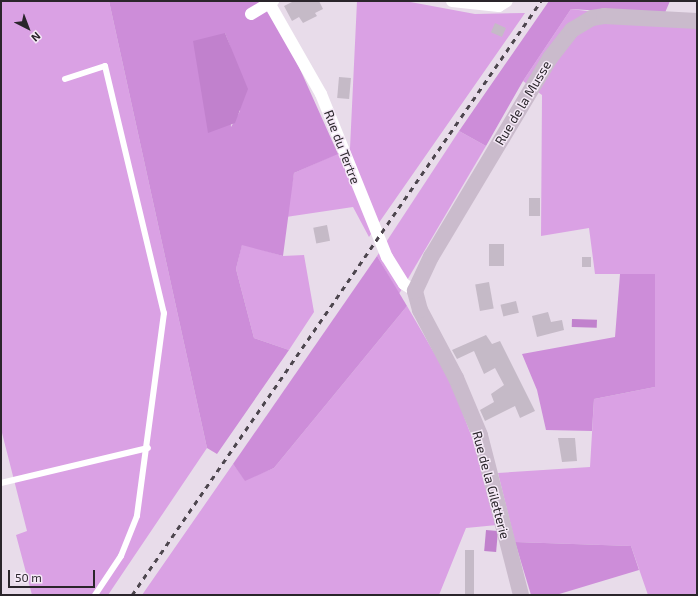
<!DOCTYPE html>
<html>
<head>
<meta charset="utf-8">
<style>
  body { margin:0 }
  #map { position:relative; width:698px; height:596px; overflow:hidden; background:#e8dcea; font-family:"Exo 2",sans-serif }
  div>[style] { position:absolute }
  .green>* { inset:0; background:#daa1e4 }
  .forest>* { inset:0; background:#cd8dd9 }
  .water>* { inset:0; background:#c181cd; transform-origin:0 0 }
  .building>* { inset:0; background:#c5bac7; transform-origin:0 0 }
  .lane>* { height:6px; margin:-3px; padding:0 3px; transform-origin:3px; border-radius:3px; background:#fff }
  .street>* { height:12px; margin:-6px; padding:0 6px; transform-origin:6px; border-radius:6px; background:#fff }
  .secondary>* { height:16px; margin:-8px; padding:0 8px; transform-origin:8px; border-radius:8px; background:#cabbcc }
  .rail>* { height:3px; margin-top:-1.5px; transform-origin:0; background:repeating-linear-gradient(90deg,#4d464e 0 5px,transparent 0 10px) }
  span { translate:-50% -50%; white-space:nowrap; text-align:center; line-height:1.15; -webkit-text-stroke:3px #f5e9f7; paint-order:stroke }
  .street-label { font-size:13px; color:#2a252b }
  .frame { position:absolute; inset:0; border:2px solid #2a252b; pointer-events:none }
  .north { position:absolute; left:8px; top:8px; width:40px; height:40px; -webkit-text-stroke:3px #f5e9f7; paint-order:stroke; rotate:138deg; font-size:11px; font-weight:700; line-height:16px; text-align:center; color:#2a252b }
  .north::after { content:''; display:block; margin:auto; width:14px; height:18px; background:#2a252b; clip-path:polygon(50% 0,100% 100%,50% 72%,0 100%) }
  .scale { position:absolute; left:8px; top:570px; width:87px; height:18px; box-sizing:border-box; border:2px solid #2a252b; border-top:0; padding-left:5px; font-size:12px; line-height:14px; white-space:nowrap; color:#2a252b; -webkit-text-stroke:3px #f5e9f7; paint-order:stroke }
</style>
</head>
<body>
<div id="map">
  <div class="green">
    <div style="clip-path:polygon(1px 1px,109px 1px,207px 448px,108px 595px,32px 595px,16px 535px,27px 531px,1px 429px)"></div>
    <div style="clip-path:polygon(357px 1px,405px 1px,475px 14px,525px 13px,369px 237px,353px 207px,286px 217px,294px 173px,350px 148px)"></div>
    <div style="clip-path:polygon(571px 9px,697px 25px,697px 595px,648px 595px,631px 546px,515px 542px,498px 473px,590px 467px,594px 399px,655px 387px,655px 274px,595px 274px,589px 228px,541px 236px,542px 95px,523px 81px)"></div>
    <div style="clip-path:polygon(459px 131px,486px 146px,399px 294px,377px 256px)"></div>
    <div style="clip-path:polygon(242px 244px,283px 256px,304px 255px,314px 312px,289px 350px,254px 338px,236px 269px)"></div>
    <div style="clip-path:polygon(407px 306px,451px 382px,477px 451px,497px 525px,466px 528px,439px 595px,142px 595px,233px 464px,245px 480px,274px 468px)"></div>
  </div>
  <div class="forest">
    <div style="clip-path:polygon(evenodd,109px 1px,262px 1px,291px 49px,338px 154px,294px 173px,283px 256px,242px 245px,236px 269px,254px 338px,289px 350px,217px 454px,207px 448px,109px 1px,225px 33px,230px 46px,240px 111px,231px 127px,225px 33px)"></div>
    <div style="clip-path:polygon(549px 1px,670px 1px,664px 15px,571px 9px,523px 81px,486px 146px,459px 131px)"></div>
    <div style="clip-path:polygon(377px 256px,407px 306px,274px 468px,245px 481px,233px 464px)"></div>
    <div style="clip-path:polygon(620px 274px,655px 274px,655px 387px,594px 399px,592px 431px,546px 430px,537px 390px,522px 354px,615px 337px)"></div>
    <div style="clip-path:polygon(515px 542px,631px 546px,639px 570px,556px 595px,531px 595px)"></div>
  </div>
  <div class="water">
    <div style="clip-path:polygon(225px 33px,248px 89px,235px 123px,208px 133px,193px 41px)"></div>
    <div style="left:572px;top:319px;width:25px;height:8px;rotate:2deg"></div>
    <div style="left:486px;top:530px;width:12px;height:21px;rotate:5deg"></div>
  </div>
  <div class="building">
    <div style="clip-path:polygon(294px 1px,319px 1px,323px 9px,315px 13px,317px 16px,303px 23px,299px 17px,292px 21px,284px 6px)"></div>
    <div style="left:495px;top:23px;width:12px;height:10px;rotate:24deg"></div>
    <div style="left:339px;top:77px;width:12px;height:21px;rotate:5deg"></div>
    <div style="left:529px;top:198px;width:11px;height:18px"></div>
    <div style="left:327px;top:225px;width:16px;height:14px;rotate:79deg"></div>
    <div style="left:489px;top:244px;width:15px;height:22px"></div>
    <div style="left:582px;top:257px;width:9px;height:10px"></div>
    <div style="left:489px;top:282px;width:27px;height:14px;rotate:80deg"></div>
    <div style="left:516px;top:301px;width:12px;height:16px;rotate:76deg"></div>
    <div style="clip-path:polygon(548px 312px,551px 322px,562px 320px,564px 330px,537px 337px,532px 316px)"></div>
    <div style="clip-path:polygon(486px 335px,492px 344px,500px 341px,535px 411px,520px 418px,515px 406px,485px 421px,480px 410px,494px 402px,491px 394px,504px 385px,495px 368px,484px 374px,474px 351px,457px 359px,452px 350px)"></div>
    <div style="clip-path:polygon(558px 438px,575px 438px,577px 461px,562px 462px)"></div>
    <div style="left:465px;top:550px;width:9px;height:45px"></div>
  </div>
  <div class="lane">
    <div style="left:65px;top:79px;width:42px;rotate:-18deg"></div>
    <div style="left:105px;top:66px;width:254px;rotate:76.6deg"></div>
    <div style="left:164px;top:313px;width:205px;rotate:97.6deg"></div>
    <div style="left:137px;top:516px;width:43px;rotate:111.8deg"></div>
    <div style="left:121px;top:556px;width:47px;rotate:123.7deg"></div>
    <div style="left:1px;top:483px;width:151px;rotate:-13.4deg"></div>
  </div>
  <div class="street">
    <div style="left:268px;top:1px;width:107px;rotate:60.3deg"></div>
    <div style="left:321px;top:94px;width:176px;rotate:68deg"></div>
    <div style="left:387px;top:257px;width:32px;rotate:58deg"></div>
    <div style="left:404px;top:284px;width:13px;rotate:32deg"></div>
    <div style="left:452px;top:1px;width:47px;rotate:6.1deg"></div>
    <div style="left:499px;top:6px;width:9px;rotate:-32deg"></div>
    <div style="left:251px;top:14px;width:26px;rotate:-31deg"></div>
  </div>
  <div class="secondary">
    <div style="left:521px;top:595px;width:165px;rotate:-104.4deg"></div>
    <div style="left:480px;top:435px;width:62px;rotate:-112.8deg"></div>
    <div style="left:456px;top:378px;width:77px;rotate:-117.9deg"></div>
    <div style="left:420px;top:310px;width:20px;rotate:-105deg"></div>
    <div style="left:415px;top:291px;width:38px;rotate:-65deg"></div>
    <div style="left:431px;top:257px;width:232px;rotate:-59.1deg"></div>
    <div style="left:550px;top:58px;width:36px;rotate:-52deg"></div>
    <div style="left:572px;top:30px;width:23px;rotate:-31deg"></div>
    <div style="left:592px;top:18px;width:12px;rotate:-9deg"></div>
    <div style="left:604px;top:16px;width:93px;rotate:3.1deg"></div>
  </div>
  <div class="rail">
    <div style="left:132px;top:595px;width:721px;rotate:-55.45deg"></div>
  </div>
  <div class="street-label">
    <span style="left:523px;top:103px;rotate:-59deg">Rue de la Musse</span>
    <span style="left:342px;top:147px;rotate:69deg">Rue du Tertre</span>
    <span style="left:491px;top:485px;rotate:75deg">Rue de la Giletterie</span>
  </div>
  <div class="frame"></div>
  <div class="north">N</div>
  <div class="scale">50 m</div>
</div>
</body>
</html>
